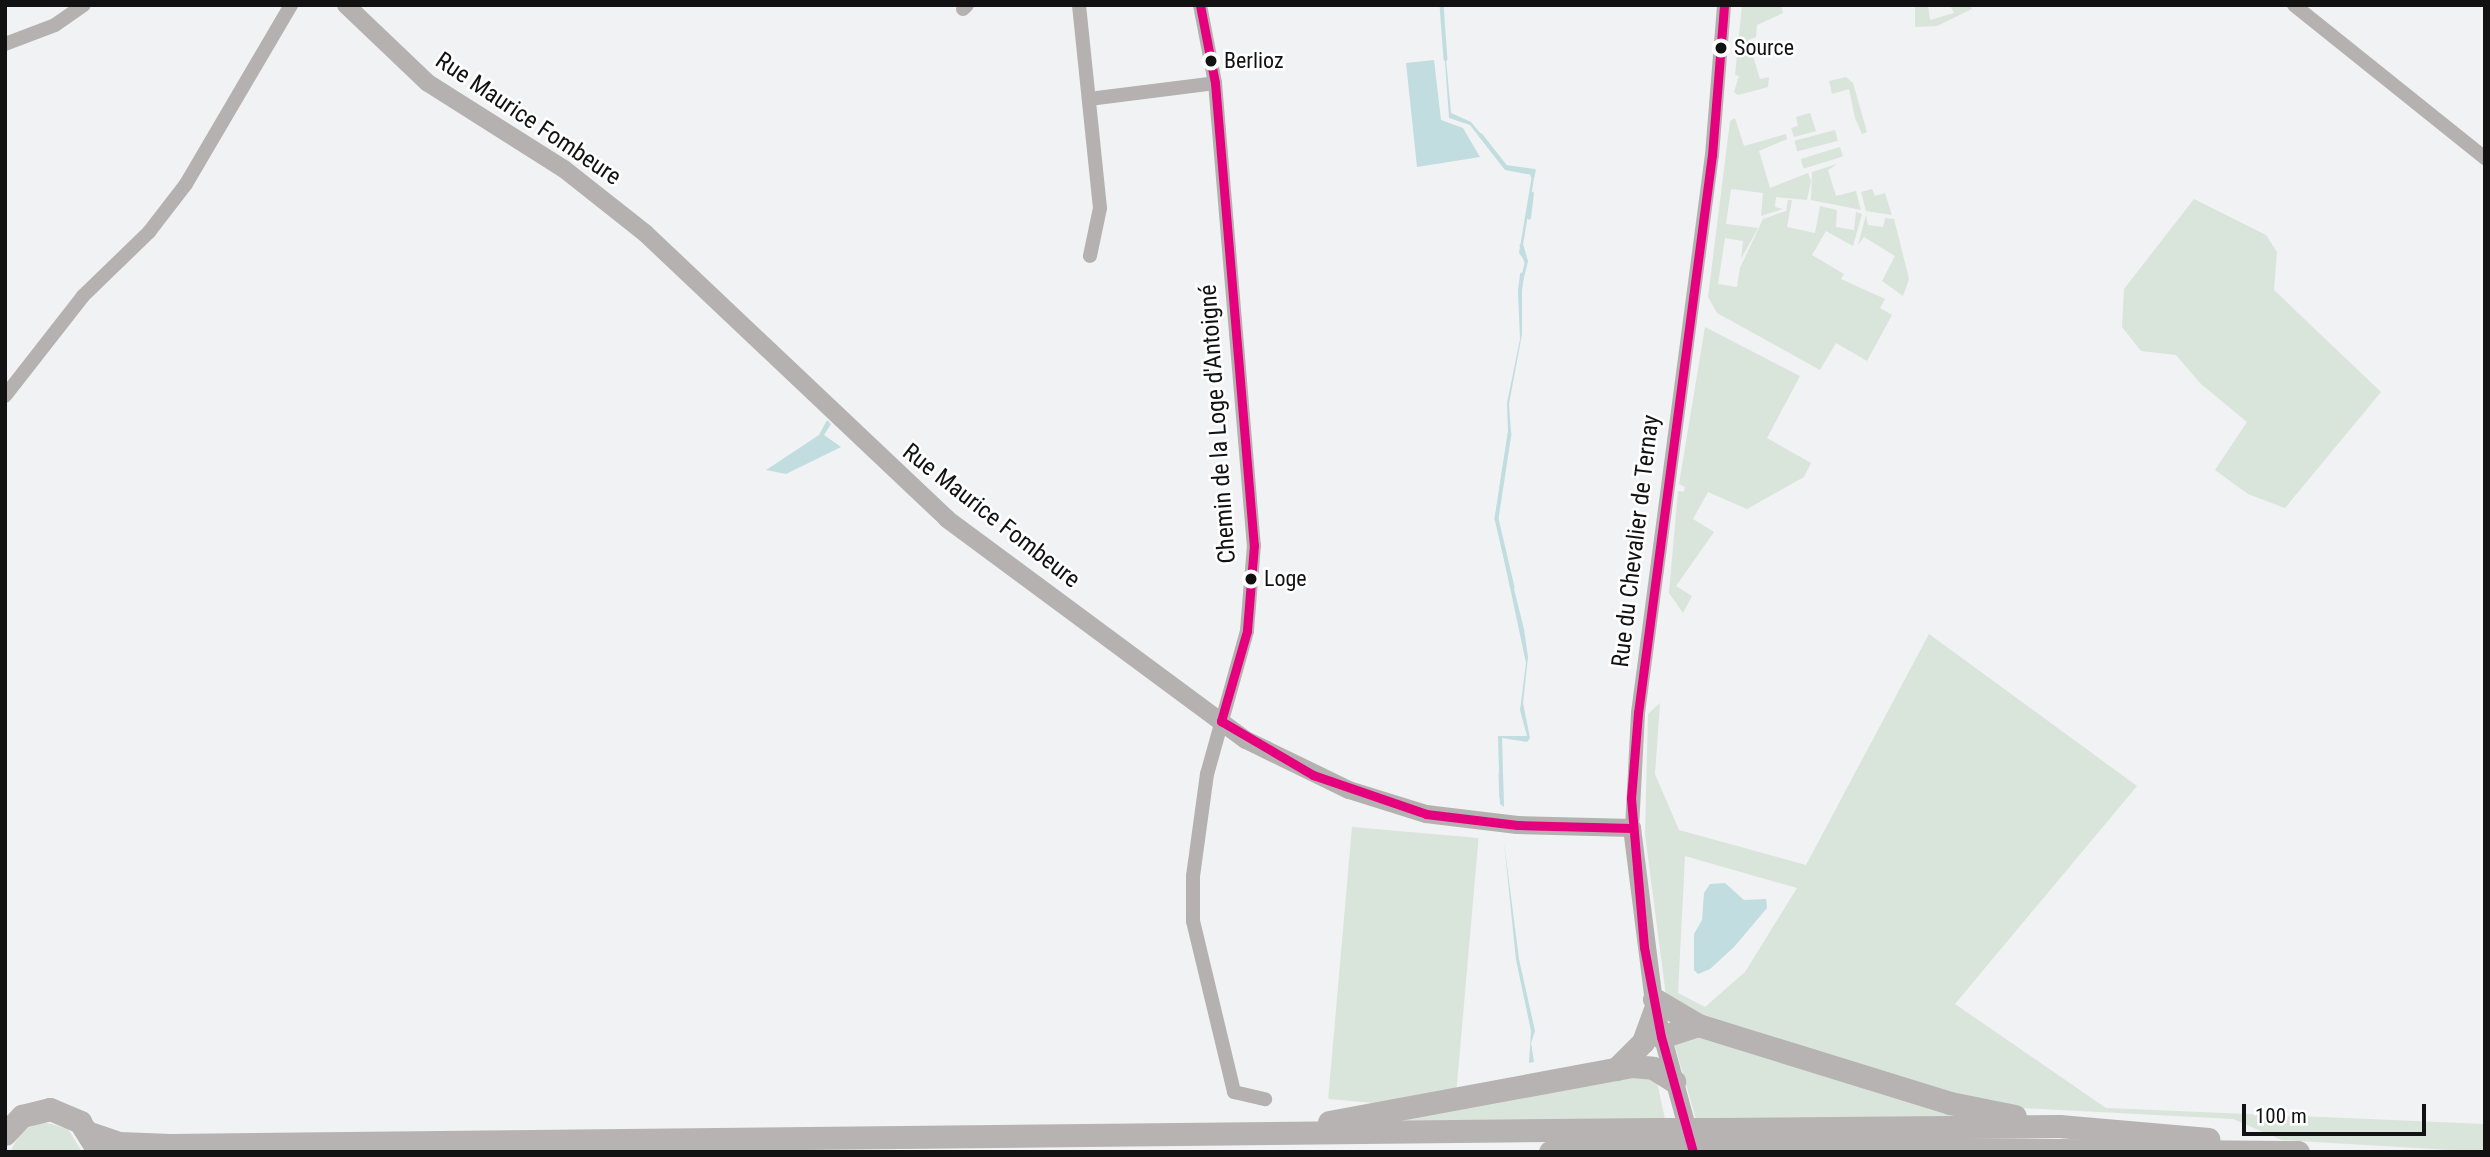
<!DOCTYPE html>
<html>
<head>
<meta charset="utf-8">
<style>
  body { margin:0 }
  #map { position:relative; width:2490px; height:1157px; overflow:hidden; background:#f1f2f3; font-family:"Roboto Condensed",sans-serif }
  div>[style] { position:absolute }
  .green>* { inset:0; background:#d9e4da; transform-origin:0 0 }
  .water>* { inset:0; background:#c1dde0 }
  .stream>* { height:3.5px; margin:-1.75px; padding:0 1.75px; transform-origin:1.75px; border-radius:1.75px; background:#c1dde0 }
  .minor>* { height:14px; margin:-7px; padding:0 7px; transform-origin:7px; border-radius:7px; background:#b4b1b0 }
  .tertiary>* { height:18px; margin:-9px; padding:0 9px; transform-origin:9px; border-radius:9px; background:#b4b1b0 }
  .primary>* { height:23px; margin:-11.5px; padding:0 11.5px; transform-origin:11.5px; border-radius:11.5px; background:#b6b3b2 }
  .primary-bridge>* { height:23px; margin:-11.5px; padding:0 11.5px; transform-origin:11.5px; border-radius:11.5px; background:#b6b3b2 }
  .bus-1>* { height:9px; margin:-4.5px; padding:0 4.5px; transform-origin:4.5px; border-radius:4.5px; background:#e5007d }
  .dots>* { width:19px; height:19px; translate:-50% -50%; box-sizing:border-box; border:4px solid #fff; border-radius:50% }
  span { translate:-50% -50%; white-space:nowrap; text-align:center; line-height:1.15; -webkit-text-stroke:5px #fff; paint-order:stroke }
  .bus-label { font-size:22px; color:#121213 }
  .left { translate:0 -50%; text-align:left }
  .street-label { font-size:24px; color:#121213 }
  .frame { position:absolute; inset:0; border:7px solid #121213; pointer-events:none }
  .scale { position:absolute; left:2242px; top:1104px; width:184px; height:32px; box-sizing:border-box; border:4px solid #121213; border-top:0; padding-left:9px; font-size:21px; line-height:24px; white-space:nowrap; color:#121213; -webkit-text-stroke:5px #fff; paint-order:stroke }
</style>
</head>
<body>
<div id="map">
  <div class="green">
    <div style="clip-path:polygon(1742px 5px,1781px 5px,1783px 13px,1757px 25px,1756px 37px,1748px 40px,1760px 79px,1769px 77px,1768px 87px,1738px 95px,1734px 92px,1739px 76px,1735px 75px)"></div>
    <div style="clip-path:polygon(1915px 5px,1928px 5px,1930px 20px,1954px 13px,1950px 5px,1969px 5px,1972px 9px,1937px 26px,1915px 27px)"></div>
    <div style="clip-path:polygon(1846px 77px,1853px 83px,1867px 132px,1862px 134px,1855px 118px,1849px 89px,1832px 94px,1829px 81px)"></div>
    <div style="clip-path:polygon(1810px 113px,1816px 131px,1794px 137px,1791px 128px,1798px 126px,1796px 117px)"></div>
    <div style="clip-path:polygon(1735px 118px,1744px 146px,1786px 134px,1787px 139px,1759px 151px,1770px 188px,1808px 173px,1811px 181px,1807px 200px,1776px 197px,1775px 207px,1783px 209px,1761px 216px,1763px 193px,1731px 189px,1726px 224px,1758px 228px,1741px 259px,1743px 241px,1725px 238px,1718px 284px,1737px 287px,1740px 268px,1763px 219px,1786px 211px,1788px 200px,1792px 200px,1787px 227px,1815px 233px,1820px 206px,1837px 210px,1836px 227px,1854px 230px,1856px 212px,1862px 214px,1853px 246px,1826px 231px,1812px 255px,1844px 274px,1841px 279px,1885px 299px,1880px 308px,1892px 315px,1867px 361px,1836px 343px,1820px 370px,1717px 313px,1708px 297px,1730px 121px)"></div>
    <div style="left:1835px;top:130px;width:11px;height:42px;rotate:75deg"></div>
    <div style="left:1840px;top:147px;width:10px;height:41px;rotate:73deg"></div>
    <div style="clip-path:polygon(1837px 164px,1828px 170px,1836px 196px,1856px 191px,1861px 210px,1811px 200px,1812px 172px)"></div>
    <div style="clip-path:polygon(1872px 189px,1875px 196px,1885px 193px,1892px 215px,1866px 211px,1861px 192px)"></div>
    <div style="clip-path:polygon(2194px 199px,2266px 235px,2277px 252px,2274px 290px,2381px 392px,2285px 508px,2248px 494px,2215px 470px,2247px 422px,2201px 384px,2176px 355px,2141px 351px,2122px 327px,2124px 289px)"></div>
    <div style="clip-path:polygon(1866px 215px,1868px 225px,1883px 227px,1885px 218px,1894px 219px,1909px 279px,1903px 296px,1882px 281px,1895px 256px,1864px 237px,1858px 245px)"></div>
    <div style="clip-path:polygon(1705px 327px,1800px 376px,1767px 438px,1811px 463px,1804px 477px,1747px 509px,1708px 492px,1693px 519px,1714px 532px,1676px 586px,1692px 596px,1683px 613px,1669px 593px,1678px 491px,1684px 492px,1685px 487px,1679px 484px)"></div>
    <div style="clip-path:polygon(evenodd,1929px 634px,2137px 786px,1955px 1004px,2106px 1108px,2485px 1124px,2485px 1152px,2282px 1140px,2233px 1119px,2002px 1107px,1696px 1017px,1666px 996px,1645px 834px,1648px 714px,1660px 703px,1655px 774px,1679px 830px,1806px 865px,1929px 634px,1685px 856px,1797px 888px,1745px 972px,1705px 1007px,1678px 993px,1685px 856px)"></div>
    <div style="left:1352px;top:827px;width:127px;height:273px;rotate:5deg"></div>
    <div style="clip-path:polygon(1681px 1030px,2008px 1119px,1696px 1119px,1672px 1036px)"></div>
    <div style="clip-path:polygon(1629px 1072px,1657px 1082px,1665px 1119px,1343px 1126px)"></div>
    <div style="clip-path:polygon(44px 1122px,68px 1129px,82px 1152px,10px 1152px,22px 1130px)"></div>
  </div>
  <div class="water">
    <div style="clip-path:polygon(1441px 5px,1451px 113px,1471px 122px,1509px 168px,1535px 172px,1522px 251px,1528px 261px,1522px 286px,1522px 334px,1509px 404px,1511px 432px,1497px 503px,1498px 525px,1524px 629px,1528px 657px,1523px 703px,1530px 738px,1527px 742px,1502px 738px,1504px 807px,1500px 804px,1498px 736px,1527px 736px,1520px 710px,1526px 663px,1495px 517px,1508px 433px,1507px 403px,1520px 339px,1518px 293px,1525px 261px,1519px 253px,1532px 175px,1505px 170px,1470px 125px,1449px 118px)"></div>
    <div style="clip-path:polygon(1434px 60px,1441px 120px,1463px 128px,1480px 157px,1417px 167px,1406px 63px)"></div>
    <div style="clip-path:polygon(827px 420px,831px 424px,824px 435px,841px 447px,786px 474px,766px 470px,819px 435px)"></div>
    <div style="clip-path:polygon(1504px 842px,1519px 959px,1535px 1031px,1531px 1043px,1534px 1062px,1529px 1063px,1531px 1031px,1516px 960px)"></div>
    <div style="clip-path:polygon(1725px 883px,1744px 900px,1766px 899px,1767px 908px,1734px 947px,1710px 969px,1698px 974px,1694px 970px,1694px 934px,1702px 920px,1704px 893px,1710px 884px)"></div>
  </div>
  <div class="stream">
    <div style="left:1442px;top:5px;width:54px;rotate:85.8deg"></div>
    <div style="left:1481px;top:135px;width:41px;rotate:52deg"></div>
    <div style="left:1506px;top:167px;width:28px;rotate:8deg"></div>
    <div style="left:1534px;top:171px;width:5px;rotate:101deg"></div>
    <div style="left:1529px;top:218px;width:24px;rotate:-83deg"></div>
    <div style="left:1522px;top:246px;width:15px;rotate:74deg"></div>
    <div style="left:1520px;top:291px;width:16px;rotate:-83deg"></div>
    <div style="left:1510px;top:434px;width:86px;rotate:98.7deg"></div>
    <div style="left:1497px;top:519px;width:70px;rotate:76.8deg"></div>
    <div style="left:1501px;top:774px;width:23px;rotate:88deg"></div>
  </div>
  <div class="minor">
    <div style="left:1079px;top:5px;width:204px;rotate:84.1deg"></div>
    <div style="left:1100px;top:208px;width:49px;rotate:101.8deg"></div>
    <div style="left:1200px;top:5px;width:79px;rotate:79.1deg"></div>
    <div style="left:1215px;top:83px;width:464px;rotate:85.2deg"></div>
    <div style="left:1254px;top:545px;width:86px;rotate:94.7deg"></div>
    <div style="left:1247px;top:631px;width:148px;rotate:105.6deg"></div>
    <div style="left:1207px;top:774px;width:103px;rotate:97.8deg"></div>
    <div style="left:1193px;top:876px;width:45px;rotate:90deg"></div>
    <div style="left:1193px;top:921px;width:176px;rotate:76.5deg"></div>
    <div style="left:1234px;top:1092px;width:32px;rotate:13deg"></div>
    <div style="left:2294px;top:5px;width:245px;rotate:38.7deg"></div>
    <div style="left:963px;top:9px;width:6px;rotate:-45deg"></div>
    <div style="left:5px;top:44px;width:53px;rotate:-20.8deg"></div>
    <div style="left:55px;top:25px;width:35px;rotate:-35deg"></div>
    <div style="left:1089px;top:99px;width:127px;rotate:-7.2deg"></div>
    <div style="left:5px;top:396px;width:127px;rotate:-52deg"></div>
    <div style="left:83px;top:296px;width:92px;rotate:-44.1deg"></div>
    <div style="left:149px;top:232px;width:61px;rotate:-52.4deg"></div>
    <div style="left:186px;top:184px;width:208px;rotate:-59.6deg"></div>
    <div style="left:1632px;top:828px;width:115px;rotate:-87deg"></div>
    <div style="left:1638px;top:713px;width:563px;rotate:-82.45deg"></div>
    <div style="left:1712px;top:155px;width:150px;rotate:-85.4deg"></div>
  </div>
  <div class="tertiary">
    <div style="left:346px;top:5px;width:113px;rotate:43.6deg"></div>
    <div style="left:428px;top:83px;width:161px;rotate:32.3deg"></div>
    <div style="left:564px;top:169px;width:103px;rotate:38.3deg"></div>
    <div style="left:645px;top:233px;width:416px;rotate:43.4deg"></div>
    <div style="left:947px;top:519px;width:372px;rotate:36.5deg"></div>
    <div style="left:1246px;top:740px;width:114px;rotate:25.9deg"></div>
    <div style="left:1349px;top:790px;width:81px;rotate:17.3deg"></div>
    <div style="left:1426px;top:814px;width:92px;rotate:6.9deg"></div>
    <div style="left:1517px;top:825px;width:115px;rotate:1.5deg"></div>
    <div style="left:1632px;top:828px;width:182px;rotate:82.8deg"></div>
    <div style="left:1655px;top:1009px;width:134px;rotate:74.8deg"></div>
  </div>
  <div class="primary">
    <div style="left:1654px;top:999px;width:51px;rotate:30.6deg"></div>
    <div style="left:1698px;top:1025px;width:264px;rotate:17.2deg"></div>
    <div style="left:1950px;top:1103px;width:66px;rotate:11.3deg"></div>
    <div style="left:1661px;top:1037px;width:39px;rotate:-18deg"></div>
    <div style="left:1616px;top:1069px;width:38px;rotate:-45deg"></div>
    <div style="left:1643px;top:1042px;width:35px;rotate:-70deg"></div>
    <div style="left:1329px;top:1122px;width:308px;rotate:-10.5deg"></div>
    <div style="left:1632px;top:1066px;width:21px;rotate:5deg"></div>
    <div style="left:1653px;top:1068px;width:25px;rotate:32deg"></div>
    <div style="left:1717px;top:1129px;width:342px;rotate:-0.5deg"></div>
    <div style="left:2059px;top:1126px;width:150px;rotate:5deg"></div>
    <div style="left:90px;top:1133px;width:31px;rotate:19deg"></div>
    <div style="left:119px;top:1143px;width:51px;rotate:2.2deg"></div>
    <div style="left:170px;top:1145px;width:1489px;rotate:-0.62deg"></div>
    <div style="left:5px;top:1134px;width:25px;rotate:-47deg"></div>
    <div style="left:22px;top:1116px;width:29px;rotate:-14deg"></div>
    <div style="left:50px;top:1109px;width:33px;rotate:23deg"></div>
    <div style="left:80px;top:1122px;width:28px;rotate:58deg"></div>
    <div style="left:1723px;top:1147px;width:575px;rotate:0.5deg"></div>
    <div style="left:1550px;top:1152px;width:116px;rotate:-1.5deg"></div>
  </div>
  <div class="primary-bridge">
    <div style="left:1659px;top:1129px;width:58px"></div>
    <div style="left:1666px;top:1149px;width:57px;rotate:-2deg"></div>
  </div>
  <div class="bus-1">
    <div style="left:1200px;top:5px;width:79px;rotate:79.1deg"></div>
    <div style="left:1215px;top:83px;width:464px;rotate:85.2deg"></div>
    <div style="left:1254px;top:545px;width:86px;rotate:94.7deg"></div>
    <div style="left:1247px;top:631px;width:94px;rotate:106.1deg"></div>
    <div style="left:1221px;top:721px;width:107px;rotate:30.4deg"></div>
    <div style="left:1313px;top:775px;width:120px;rotate:19deg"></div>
    <div style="left:1426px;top:814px;width:92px;rotate:6.9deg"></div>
    <div style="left:1517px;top:825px;width:115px;rotate:1.5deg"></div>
    <div style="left:1693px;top:1152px;width:119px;rotate:-105.5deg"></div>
    <div style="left:1661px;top:1037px;width:92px;rotate:-100.7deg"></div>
    <div style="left:1644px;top:947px;width:150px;rotate:-95deg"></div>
    <div style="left:1631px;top:798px;width:85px;rotate:-85.3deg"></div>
    <div style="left:1638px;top:713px;width:563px;rotate:-82.45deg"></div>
    <div style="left:1712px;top:155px;width:150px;rotate:-85.4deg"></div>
  </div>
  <div class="dots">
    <div style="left:1721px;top:48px;background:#121213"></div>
    <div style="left:1211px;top:61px;background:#121213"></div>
    <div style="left:1251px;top:579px;background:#121213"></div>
  </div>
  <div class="bus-label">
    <span class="left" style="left:1734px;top:48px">Source</span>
    <span class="left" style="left:1224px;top:61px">Berlioz</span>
    <span class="left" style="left:1264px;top:579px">Loge</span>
  </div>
  <div class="street-label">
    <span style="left:528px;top:119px;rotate:34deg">Rue Maurice Fombeure</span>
    <span style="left:1218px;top:424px;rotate:-94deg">Chemin de la Loge d'Antoigné</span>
    <span style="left:991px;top:516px;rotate:38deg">Rue Maurice Fombeure</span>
    <span style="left:1636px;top:541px;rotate:-83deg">Rue du Chevalier de Ternay</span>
  </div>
  <div class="frame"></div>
  <div class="scale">100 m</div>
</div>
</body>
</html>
